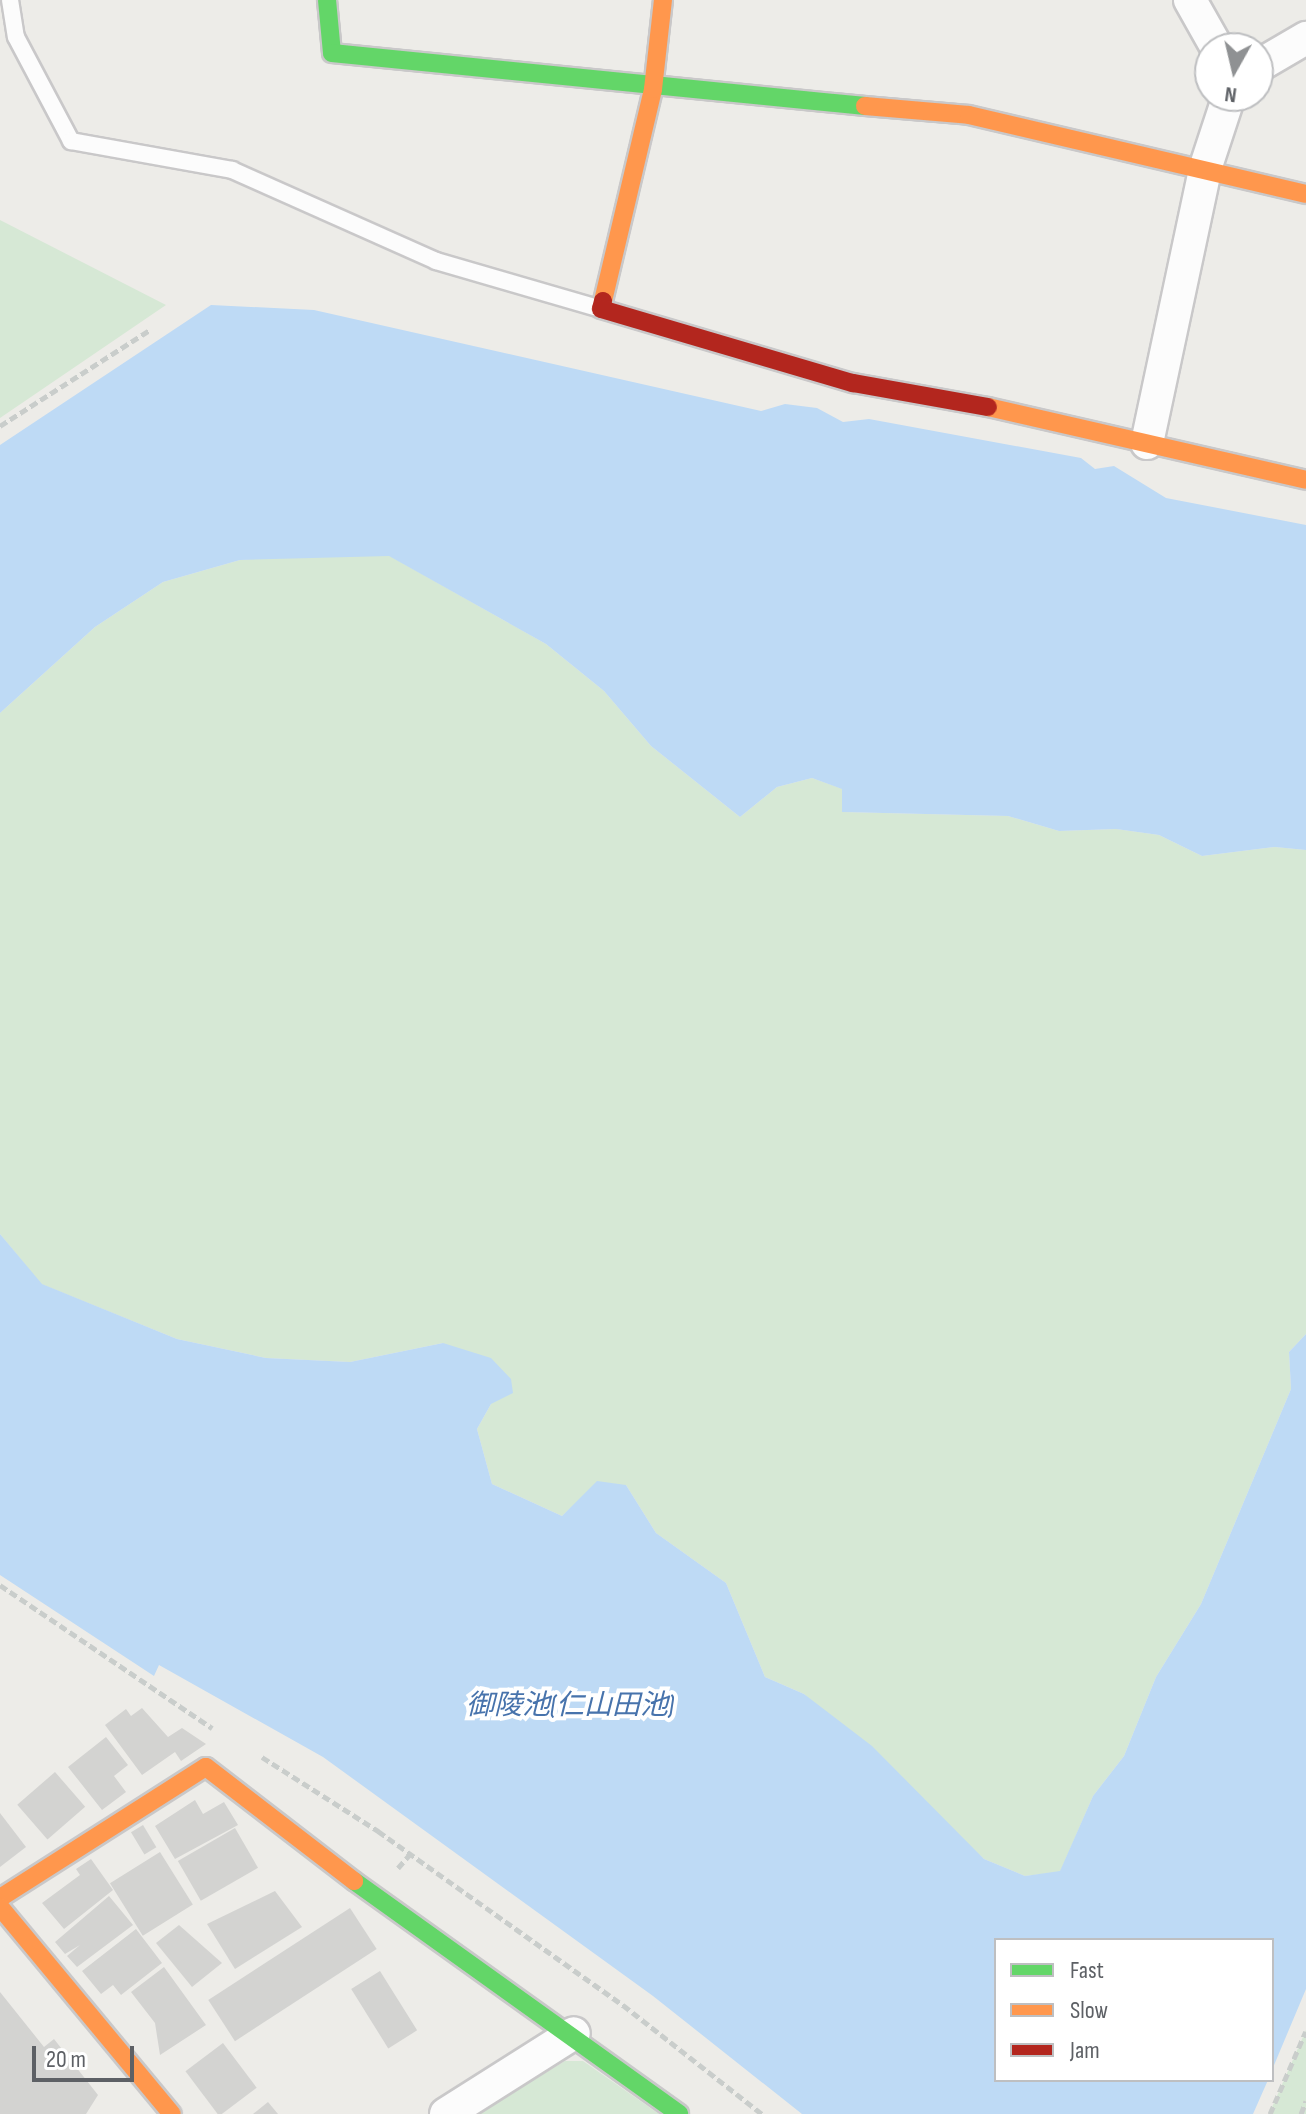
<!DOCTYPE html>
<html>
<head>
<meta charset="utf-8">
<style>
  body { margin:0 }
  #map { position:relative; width:1306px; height:2114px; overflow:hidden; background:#edece8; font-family:"Sofia Sans Condensed","Noto Sans JP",sans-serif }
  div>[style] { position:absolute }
  .green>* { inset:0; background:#d6e8d5 }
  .water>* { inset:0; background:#bedaf5 }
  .building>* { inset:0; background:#d3d3d1; transform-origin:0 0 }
  .path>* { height:5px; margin-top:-2.5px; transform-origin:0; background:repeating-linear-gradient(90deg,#c9cdcb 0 8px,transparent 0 12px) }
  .roads { filter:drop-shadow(2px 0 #c9c8c9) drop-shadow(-2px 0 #c9c8c9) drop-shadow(0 2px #c9c8c9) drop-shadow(0 -2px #c9c8c9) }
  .lane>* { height:16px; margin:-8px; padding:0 8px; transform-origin:8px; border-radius:8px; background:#fcfcfc }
  .street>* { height:32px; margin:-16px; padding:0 16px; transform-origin:16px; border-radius:16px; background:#fcfcfc }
  .fast>* { height:18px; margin:-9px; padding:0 9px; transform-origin:9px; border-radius:9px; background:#63d668 }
  .slow>* { height:18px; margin:-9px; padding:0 9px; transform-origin:9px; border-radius:9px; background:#ff974d }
  .jam>* { height:18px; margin:-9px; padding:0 9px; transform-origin:9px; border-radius:9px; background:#b3261e }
  span { translate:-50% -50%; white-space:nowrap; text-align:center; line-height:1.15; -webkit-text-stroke:8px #fff; paint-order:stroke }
  .water-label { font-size:28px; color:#4773ac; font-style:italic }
  .legend { position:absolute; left:994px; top:1938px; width:280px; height:144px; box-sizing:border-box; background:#fff; border:2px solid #bebfc1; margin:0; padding:10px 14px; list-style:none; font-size:24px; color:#5d6065 }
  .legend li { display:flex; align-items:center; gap:16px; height:40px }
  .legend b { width:40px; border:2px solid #bebfc1 }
  .north { position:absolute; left:1194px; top:32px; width:80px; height:80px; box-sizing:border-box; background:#fff; border:2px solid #bebfc1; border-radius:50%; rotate:188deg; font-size:22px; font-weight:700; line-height:32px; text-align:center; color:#5d6065 }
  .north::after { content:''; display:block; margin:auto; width:28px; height:36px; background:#8f9193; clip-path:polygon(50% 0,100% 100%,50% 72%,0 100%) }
  .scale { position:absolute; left:32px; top:2046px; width:102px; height:36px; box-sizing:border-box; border:4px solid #5d6065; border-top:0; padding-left:10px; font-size:24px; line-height:28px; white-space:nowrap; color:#5d6065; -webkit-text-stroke:6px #fff; paint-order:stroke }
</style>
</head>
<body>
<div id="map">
  <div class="green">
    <div style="clip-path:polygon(0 220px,166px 305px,0 418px)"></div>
    <div style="clip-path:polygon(306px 554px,390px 556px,546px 644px,604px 691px,651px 746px,740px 817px,777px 787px,812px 778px,843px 789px,842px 812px,1008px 816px,1059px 831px,1116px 829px,1159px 835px,1202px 856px,1275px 847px,1306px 850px,1306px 1334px,1289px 1352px,1291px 1389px,1201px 1604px,1156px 1677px,1124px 1756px,1093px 1796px,1060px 1872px,1025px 1876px,984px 1859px,804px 1694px,765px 1677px,726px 1583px,656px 1533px,626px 1485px,577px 1502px,562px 1516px,492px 1484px,477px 1429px,491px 1404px,443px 1343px,350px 1362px,266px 1358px,177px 1339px,41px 1284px,0 1234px,0 713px,95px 627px,163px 582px,240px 560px)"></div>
    <div style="clip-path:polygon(1306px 2030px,1306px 2114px,1269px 2114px)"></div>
    <div style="clip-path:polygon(565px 2061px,583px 2061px,659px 2114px,476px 2114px)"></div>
  </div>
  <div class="water">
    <div style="clip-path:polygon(211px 305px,314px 310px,761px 411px,785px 404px,817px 408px,843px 422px,869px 419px,1081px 458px,1095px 469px,1114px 466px,1166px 498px,1306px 525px,1306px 850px,1275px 847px,1202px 856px,1159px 835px,1116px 829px,1059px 831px,1008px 816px,842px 812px,842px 789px,812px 778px,777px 787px,740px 817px,651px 746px,604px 691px,546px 644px,389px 556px,240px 560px,163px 582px,95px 627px,0 713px,0 445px)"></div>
    <div style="clip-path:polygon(0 1234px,42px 1284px,177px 1339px,266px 1358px,350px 1362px,443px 1343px,491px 1358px,511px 1379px,513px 1393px,491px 1404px,477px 1429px,492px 1484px,562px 1516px,597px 1481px,626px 1485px,656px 1533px,726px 1583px,765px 1677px,804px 1694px,872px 1746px,984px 1859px,1025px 1876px,1060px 1871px,1093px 1796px,1124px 1756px,1156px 1677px,1201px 1604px,1291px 1389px,1289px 1352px,1306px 1334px,1306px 1989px,1272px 2070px,1272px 1940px,996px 1940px,996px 2080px,1268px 2080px,1253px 2114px,802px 2114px,653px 1996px,323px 1757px,159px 1665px,154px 1676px,0 1575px)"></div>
  </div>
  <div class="building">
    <div style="clip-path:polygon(142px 1708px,168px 1737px,182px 1728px,206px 1744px,181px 1761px,175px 1752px,142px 1775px,105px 1725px,126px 1709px,131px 1716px)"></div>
    <div style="clip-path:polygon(106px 1737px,128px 1765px,114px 1776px,126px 1792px,102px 1810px,68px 1767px)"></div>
    <div style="left:55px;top:1772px;width:46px;height:50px;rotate:49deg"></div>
    <div style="clip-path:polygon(195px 1800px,203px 1814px,224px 1802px,238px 1825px,175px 1859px,155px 1826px)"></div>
    <div style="clip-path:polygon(0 1813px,26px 1847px,0 1867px)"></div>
    <div style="left:143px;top:1825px;width:26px;height:14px;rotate:59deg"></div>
    <div style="left:235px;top:1828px;width:46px;height:66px;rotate:60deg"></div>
    <div style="left:160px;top:1852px;width:62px;height:59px;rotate:58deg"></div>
    <div style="clip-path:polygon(91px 1859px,113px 1890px,64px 1929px,42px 1903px,80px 1875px,76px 1869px)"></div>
    <div style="clip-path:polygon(275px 1891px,302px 1927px,235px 1969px,207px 1924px)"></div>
    <div style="clip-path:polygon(109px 1896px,133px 1925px,77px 1967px,67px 1956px,80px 1945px,65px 1954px,55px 1942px)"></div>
    <div style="left:350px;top:1908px;width:49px;height:169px;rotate:57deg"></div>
    <div style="clip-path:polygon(179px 1925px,222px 1963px,192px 1987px,156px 1943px)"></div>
    <div style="clip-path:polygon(136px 1929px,162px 1963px,121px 1995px,113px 1985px,101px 1994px,82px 1971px)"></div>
    <div style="clip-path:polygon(164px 1967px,206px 2025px,160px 2055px,155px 2023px,131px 1992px)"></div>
    <div style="left:380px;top:1971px;width:70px;height:34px;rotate:58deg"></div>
    <div style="clip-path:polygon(0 1992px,44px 2047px,54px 2039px,98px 2095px,86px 2114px,0 2114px)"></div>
    <div style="left:223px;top:2043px;width:56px;height:47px;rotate:53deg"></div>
    <div style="clip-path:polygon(268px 2102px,278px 2114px,253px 2114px)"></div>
  </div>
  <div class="path">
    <div style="left:0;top:426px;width:179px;rotate:-32.7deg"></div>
    <div style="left:0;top:1585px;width:256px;rotate:34deg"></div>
    <div style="left:262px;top:1757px;width:138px;rotate:32.5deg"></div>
    <div style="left:378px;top:1831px;width:301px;rotate:35.4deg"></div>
    <div style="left:623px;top:2005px;width:177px;rotate:38.1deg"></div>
    <div style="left:398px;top:1868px;width:18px;rotate:-49deg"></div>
    <div style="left:1270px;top:2114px;width:90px;rotate:-66.6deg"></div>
    <div style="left:1301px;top:2114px;width:14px;rotate:-69deg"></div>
  </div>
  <div class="roads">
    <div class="lane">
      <div style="left:10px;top:0;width:37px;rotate:81deg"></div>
      <div style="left:16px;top:37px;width:118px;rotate:62.1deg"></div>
      <div style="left:71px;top:141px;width:164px;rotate:10.2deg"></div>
      <div style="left:232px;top:170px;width:223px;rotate:24deg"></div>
      <div style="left:436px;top:261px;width:172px;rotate:16.2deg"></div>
    </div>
    <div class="street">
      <div style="left:1190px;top:0;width:55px;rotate:60.6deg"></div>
      <div style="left:1258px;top:66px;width:56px;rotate:-30.3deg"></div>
      <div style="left:1147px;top:443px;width:280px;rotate:-78deg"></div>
      <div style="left:1205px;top:169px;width:77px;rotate:-71.8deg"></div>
      <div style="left:446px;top:2114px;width:151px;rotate:-32.3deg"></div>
    </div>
    <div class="fast">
      <div style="left:327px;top:0;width:53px;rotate:84.6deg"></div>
      <div style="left:332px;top:53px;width:536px;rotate:5.68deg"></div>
      <div style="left:354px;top:1881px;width:400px;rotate:35.6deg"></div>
    </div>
    <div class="slow">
      <div style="left:865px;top:106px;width:104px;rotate:4.9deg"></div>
      <div style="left:969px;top:115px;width:346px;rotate:13.2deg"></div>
      <div style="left:603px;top:301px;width:218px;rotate:-76.7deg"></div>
      <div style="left:653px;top:89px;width:90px;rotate:-83.6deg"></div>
      <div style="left:988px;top:407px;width:326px;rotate:12.9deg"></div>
      <div style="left:0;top:1898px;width:244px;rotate:-32.5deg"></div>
      <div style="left:206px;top:1767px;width:187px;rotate:37.6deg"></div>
      <div style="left:0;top:1907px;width:269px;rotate:50.3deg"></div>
    </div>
    <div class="jam">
      <div style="left:603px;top:301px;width:8px;rotate:104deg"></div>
      <div style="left:601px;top:309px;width:263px;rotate:16.4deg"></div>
      <div style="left:853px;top:383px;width:137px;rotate:10.1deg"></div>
    </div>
  </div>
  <div class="water-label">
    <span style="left:570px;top:1706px">御陵池(仁山田池)</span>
  </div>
  <ul class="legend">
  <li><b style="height:10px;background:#63d668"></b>Fast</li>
  <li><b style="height:10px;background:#ff974d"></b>Slow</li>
  <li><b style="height:10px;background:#b3261e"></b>Jam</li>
  </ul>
  <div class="north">N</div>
  <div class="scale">20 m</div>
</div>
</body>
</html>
